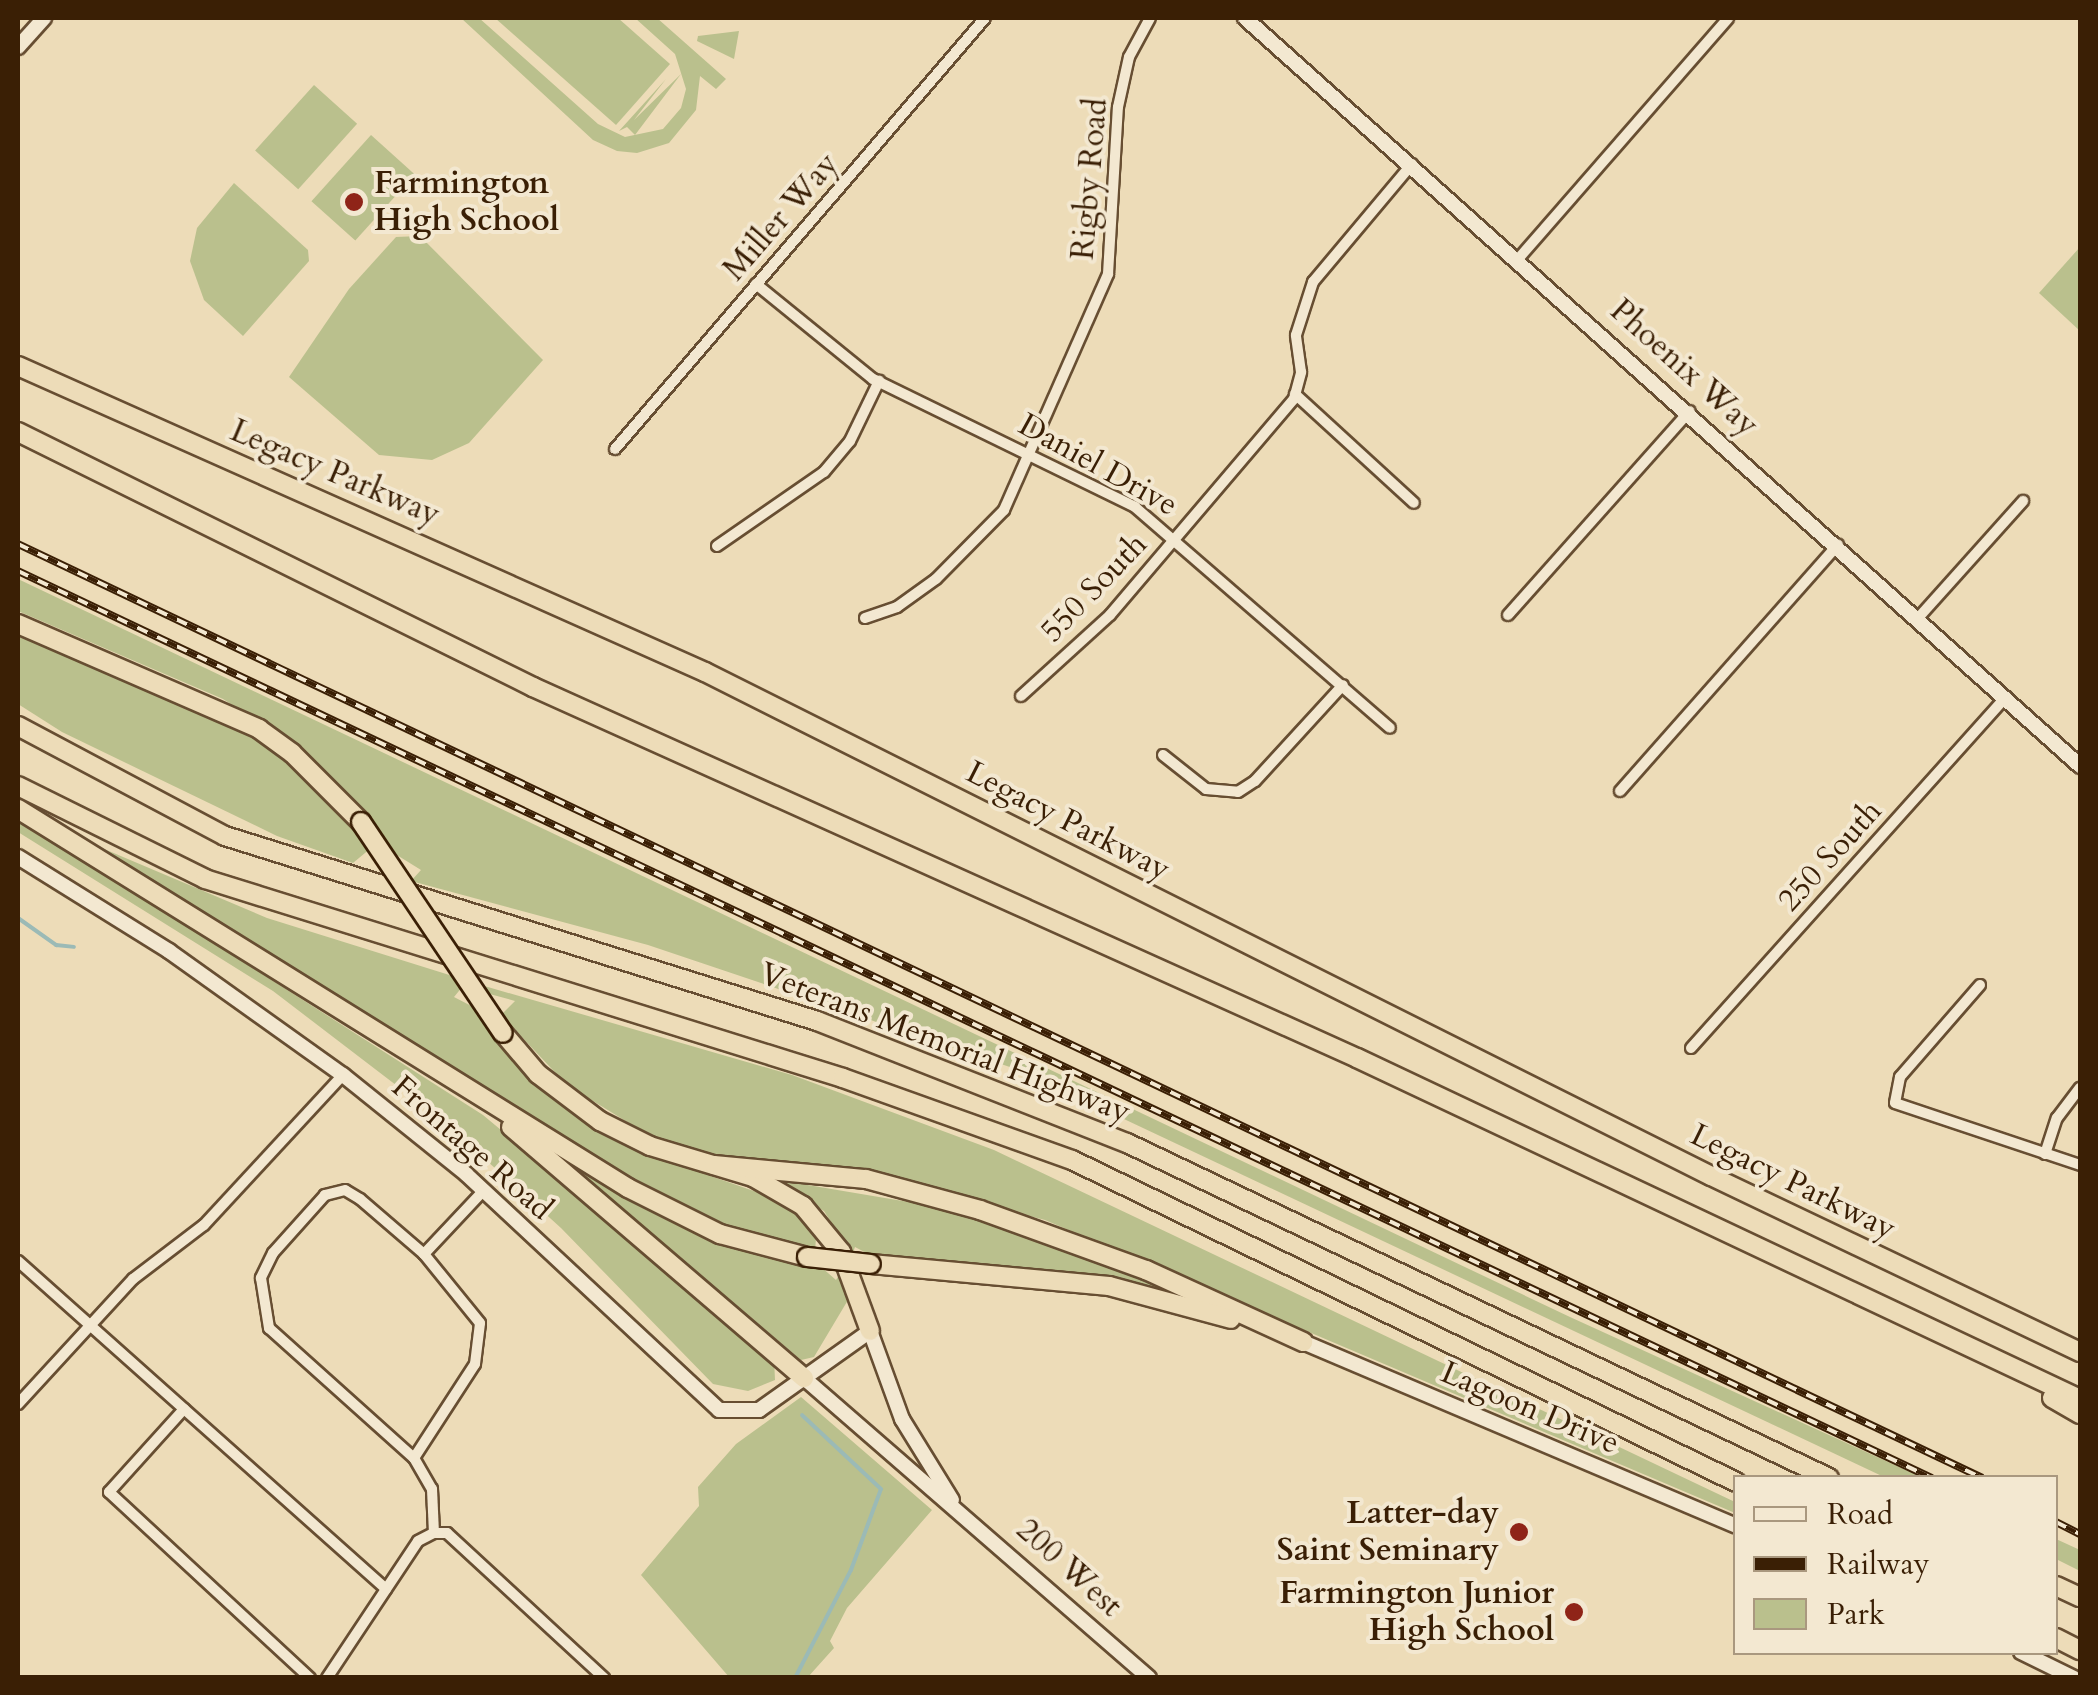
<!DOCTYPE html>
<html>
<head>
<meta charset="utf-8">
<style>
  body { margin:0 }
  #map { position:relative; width:2098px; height:1695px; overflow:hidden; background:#eddcb8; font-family:Cardo,serif }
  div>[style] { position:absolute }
  .green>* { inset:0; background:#bac08d; transform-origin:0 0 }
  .stream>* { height:4px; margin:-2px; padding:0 2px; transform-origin:2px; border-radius:2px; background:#9bbab6 }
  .roads { filter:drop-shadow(2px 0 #674e32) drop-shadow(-2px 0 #674e32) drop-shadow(0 2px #674e32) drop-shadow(0 -2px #674e32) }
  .street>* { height:10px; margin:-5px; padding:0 5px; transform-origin:5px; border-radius:5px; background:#f3e8d1 }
  .secondary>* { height:14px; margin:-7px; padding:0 7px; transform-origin:7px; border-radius:7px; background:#f3e8d1 }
  .highway>* { height:18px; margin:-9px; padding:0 9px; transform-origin:9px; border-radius:9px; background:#eddcb8 }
  .rail>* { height:8px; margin-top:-4px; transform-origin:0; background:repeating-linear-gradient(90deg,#f3e8d1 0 11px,#3a1f05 0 22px); box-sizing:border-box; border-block:2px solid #3a1f05 }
  .bridges { filter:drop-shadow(2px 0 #3a1f05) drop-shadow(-2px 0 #3a1f05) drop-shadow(0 2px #3a1f05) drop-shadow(0 -2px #3a1f05) }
  .highway-bridge>* { height:18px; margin:-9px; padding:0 9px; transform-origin:9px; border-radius:9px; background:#eddcb8 }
  .dots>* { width:28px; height:28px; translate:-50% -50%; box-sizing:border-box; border:5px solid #f3e8d1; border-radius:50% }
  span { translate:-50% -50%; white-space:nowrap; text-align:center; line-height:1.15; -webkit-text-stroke:8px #f3e8d1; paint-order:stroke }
  .street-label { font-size:32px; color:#3a1f05 }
  .poi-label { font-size:32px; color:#3a1f05; font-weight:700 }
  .left { translate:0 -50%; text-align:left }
  .right { translate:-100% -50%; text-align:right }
  .frame { position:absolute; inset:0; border:20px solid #3a1f05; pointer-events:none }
  .legend { position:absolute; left:1733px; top:1475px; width:325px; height:180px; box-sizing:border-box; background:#f3e8d1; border:2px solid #a9987f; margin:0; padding:12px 18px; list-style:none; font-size:30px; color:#3a1f05 }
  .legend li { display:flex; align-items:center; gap:20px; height:50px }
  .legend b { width:50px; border:2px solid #a9987f }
</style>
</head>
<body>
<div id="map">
  <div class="green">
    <div style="clip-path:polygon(461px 18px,479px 18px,598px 124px,625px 137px,663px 129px,681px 108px,686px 89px,675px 54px,635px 18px,657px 18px,726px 79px,716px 89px,700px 76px,696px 110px,669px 143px,637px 153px,617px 151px,593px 140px)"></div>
    <div style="clip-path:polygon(495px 18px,618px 18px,670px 64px,616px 125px)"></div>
    <div style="clip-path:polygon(739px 31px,734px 59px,697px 41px,698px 36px)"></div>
    <div style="clip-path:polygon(681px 74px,635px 135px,627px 127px,619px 131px,666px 79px,634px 120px)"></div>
    <div style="left:314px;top:85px;width:58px;height:88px;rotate:42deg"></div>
    <div style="left:371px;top:135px;width:59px;height:89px;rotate:42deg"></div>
    <div style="clip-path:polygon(234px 183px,308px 250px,309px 261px,243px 336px,204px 300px,190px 261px,197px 228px)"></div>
    <div style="clip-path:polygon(420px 236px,543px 360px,469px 443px,432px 460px,379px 455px,289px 377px,349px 289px,396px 237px)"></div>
    <div style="clip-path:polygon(2080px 247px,2080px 331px,2039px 293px)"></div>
    <div style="clip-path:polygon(18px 579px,1570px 1317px,1921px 1477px,1884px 1477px,1022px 1071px,648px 945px,411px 881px,421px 870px,392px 852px,335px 782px,290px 742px,223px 699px,18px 611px)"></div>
    <div style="clip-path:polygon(18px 630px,253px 732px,285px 755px,371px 848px,353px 863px,277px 836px,62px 732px,18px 704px)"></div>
    <div style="clip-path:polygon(18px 818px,483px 1115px,774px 1358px,775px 1380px,748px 1391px,713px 1384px,561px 1228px,443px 1121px,273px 991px,18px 832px)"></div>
    <div style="clip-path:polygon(90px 843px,267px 918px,459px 978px,463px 986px,454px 997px,481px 1011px,525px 1071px,563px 1106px,641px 1152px,777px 1199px,817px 1226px,815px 1251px,711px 1220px,647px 1188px)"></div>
    <div style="clip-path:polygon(481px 985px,792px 1075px,994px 1150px,1735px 1502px,1735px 1513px,1045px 1220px,894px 1181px,717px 1156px,650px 1136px,567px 1085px,501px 1015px,515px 1001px,486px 993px)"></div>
    <div style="clip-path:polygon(550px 1148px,703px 1235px,780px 1261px,820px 1266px,836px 1280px,841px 1272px,851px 1295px,814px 1357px,801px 1360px)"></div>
    <div style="clip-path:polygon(772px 1179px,980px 1214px,1214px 1306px,1069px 1272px,874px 1257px,855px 1247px,852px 1255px,824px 1211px)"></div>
    <div style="clip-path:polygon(801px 1397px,932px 1510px,847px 1608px,830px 1641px,834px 1648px,808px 1677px,729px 1677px,641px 1575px,699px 1506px,698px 1487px,736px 1444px)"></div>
    <div style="clip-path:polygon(2056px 1539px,2080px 1550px,2080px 1571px,2056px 1559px)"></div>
  </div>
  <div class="stream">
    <div style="left:18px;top:918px;width:47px;rotate:35.4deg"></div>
    <div style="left:56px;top:945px;width:18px;rotate:6deg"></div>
    <div style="left:795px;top:1678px;width:122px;rotate:-62.6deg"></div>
    <div style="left:851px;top:1570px;width:86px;rotate:-69.7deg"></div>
    <div style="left:881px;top:1489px;width:108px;rotate:-136.9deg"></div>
  </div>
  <div class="roads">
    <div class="street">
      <div style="left:1519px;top:258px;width:318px;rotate:-48.9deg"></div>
      <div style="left:756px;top:284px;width:151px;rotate:39.1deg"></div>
      <div style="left:873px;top:379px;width:292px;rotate:26deg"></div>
      <div style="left:1135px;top:507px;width:337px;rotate:40.9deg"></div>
      <div style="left:1295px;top:394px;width:161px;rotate:42.5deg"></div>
      <div style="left:615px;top:449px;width:568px;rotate:-49.35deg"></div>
      <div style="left:717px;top:546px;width:130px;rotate:-34.7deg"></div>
      <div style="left:824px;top:472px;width:40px;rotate:-50deg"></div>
      <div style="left:850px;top:441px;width:67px;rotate:-64.2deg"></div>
      <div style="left:1508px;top:615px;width:273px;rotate:-48.3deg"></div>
      <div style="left:1919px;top:617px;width:156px;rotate:-48.1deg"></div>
      <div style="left:865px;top:618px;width:34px;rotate:-19deg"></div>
      <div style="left:897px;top:607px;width:48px;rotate:-35.7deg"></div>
      <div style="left:936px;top:579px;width:97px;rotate:-45.4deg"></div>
      <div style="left:1004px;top:510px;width:258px;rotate:-66.2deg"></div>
      <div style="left:1108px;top:274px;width:167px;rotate:-86.6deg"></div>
      <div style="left:1118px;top:107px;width:51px;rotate:-77.6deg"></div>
      <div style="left:1129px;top:57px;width:44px;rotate:-61.7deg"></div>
      <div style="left:1021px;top:696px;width:120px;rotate:-42.3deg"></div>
      <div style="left:1110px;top:615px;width:284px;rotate:-49.6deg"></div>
      <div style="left:1294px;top:399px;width:28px;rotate:-75deg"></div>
      <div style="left:1301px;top:372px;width:37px;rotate:-98deg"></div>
      <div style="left:1296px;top:335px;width:56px;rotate:-72.2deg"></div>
      <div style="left:1313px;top:282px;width:154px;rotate:-50deg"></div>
      <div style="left:1163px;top:755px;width:55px;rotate:38.3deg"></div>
      <div style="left:1206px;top:789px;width:32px;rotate:5deg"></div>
      <div style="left:1238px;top:792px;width:20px;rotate:-33deg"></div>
      <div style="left:1255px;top:781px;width:130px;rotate:-47.5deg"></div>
      <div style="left:1620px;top:791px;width:329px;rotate:-48.5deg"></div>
      <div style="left:1980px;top:985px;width:122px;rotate:131deg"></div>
      <div style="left:1900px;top:1077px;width:26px;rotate:101deg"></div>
      <div style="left:1895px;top:1103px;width:195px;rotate:18.5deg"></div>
      <div style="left:1691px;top:1048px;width:472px;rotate:-48.1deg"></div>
      <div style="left:2045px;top:1154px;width:38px;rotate:-72deg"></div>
      <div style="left:2057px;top:1118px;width:38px;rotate:-53deg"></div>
      <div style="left:424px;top:1254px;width:88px;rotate:-46.8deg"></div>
      <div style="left:18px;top:1261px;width:493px;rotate:41.7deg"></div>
      <div style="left:18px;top:1404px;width:170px;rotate:-47.4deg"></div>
      <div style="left:133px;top:1279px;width:89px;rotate:-37.3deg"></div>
      <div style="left:204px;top:1225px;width:205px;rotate:-47.2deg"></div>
      <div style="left:184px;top:1409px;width:112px;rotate:132.1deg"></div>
      <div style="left:109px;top:1492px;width:274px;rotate:42.8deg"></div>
      <div style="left:414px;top:1458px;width:112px;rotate:-57deg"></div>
      <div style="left:475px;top:1364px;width:41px;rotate:-83deg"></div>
      <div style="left:480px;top:1323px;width:89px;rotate:-129.1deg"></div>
      <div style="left:424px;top:1254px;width:84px;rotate:-139.3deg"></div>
      <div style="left:360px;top:1199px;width:17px;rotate:-149deg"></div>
      <div style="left:345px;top:1190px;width:21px;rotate:166deg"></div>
      <div style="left:325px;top:1195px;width:78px;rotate:131.9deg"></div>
      <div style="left:273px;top:1253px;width:28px;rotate:116deg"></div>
      <div style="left:261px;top:1278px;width:51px;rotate:80.9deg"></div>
      <div style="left:269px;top:1328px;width:195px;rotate:41.9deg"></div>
      <div style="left:414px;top:1458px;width:36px;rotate:60deg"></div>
      <div style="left:432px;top:1489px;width:44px;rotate:87.4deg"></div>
      <div style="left:434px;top:1533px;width:13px"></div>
      <div style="left:447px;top:1533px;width:214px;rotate:42.7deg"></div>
      <div style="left:327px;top:1678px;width:164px;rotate:-56.4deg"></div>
      <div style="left:418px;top:1541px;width:18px;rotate:-27deg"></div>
    </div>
    <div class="secondary">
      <div style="left:1245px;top:18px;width:1121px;rotate:41.85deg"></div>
      <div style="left:18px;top:47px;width:39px;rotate:-48deg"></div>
      <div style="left:18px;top:857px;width:178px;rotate:31.9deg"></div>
      <div style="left:169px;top:951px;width:214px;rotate:35.5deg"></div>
      <div style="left:343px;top:1075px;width:158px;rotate:38.8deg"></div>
      <div style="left:466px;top:1174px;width:346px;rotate:43deg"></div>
      <div style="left:719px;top:1410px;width:40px"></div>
      <div style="left:759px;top:1410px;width:136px;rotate:-35.4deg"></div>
      <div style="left:870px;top:1331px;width:94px;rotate:70deg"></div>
      <div style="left:902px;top:1419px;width:95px;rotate:58.3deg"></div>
      <div style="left:1303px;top:1342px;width:470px;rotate:23deg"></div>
      <div style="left:804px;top:1378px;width:457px;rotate:41deg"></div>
      <div style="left:2021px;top:1652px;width:59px;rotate:26.1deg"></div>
    </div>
    <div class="highway">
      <div style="left:18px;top:366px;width:752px;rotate:24.01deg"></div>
      <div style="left:705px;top:672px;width:1125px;rotate:26.61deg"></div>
      <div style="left:1711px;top:1176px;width:409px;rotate:25.5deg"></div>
      <div style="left:18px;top:432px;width:575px;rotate:26.34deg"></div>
      <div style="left:533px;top:687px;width:904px;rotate:24.24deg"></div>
      <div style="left:1357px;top:1058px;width:799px;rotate:25.25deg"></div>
      <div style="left:18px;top:624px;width:263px;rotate:23.5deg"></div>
      <div style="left:259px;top:729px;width:41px;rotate:36deg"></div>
      <div style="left:292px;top:753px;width:98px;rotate:45deg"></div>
      <div style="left:18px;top:726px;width:234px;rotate:28deg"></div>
      <div style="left:225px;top:836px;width:620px;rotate:17.35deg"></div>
      <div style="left:817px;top:1021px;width:333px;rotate:21.5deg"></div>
      <div style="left:1127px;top:1143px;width:778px;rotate:25.51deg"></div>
      <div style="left:18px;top:786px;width:209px;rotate:26.4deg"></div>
      <div style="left:205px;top:879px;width:668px;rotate:17.32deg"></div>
      <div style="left:843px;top:1078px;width:243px;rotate:19.7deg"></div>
      <div style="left:1072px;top:1160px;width:738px;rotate:25.87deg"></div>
      <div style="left:18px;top:809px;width:718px;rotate:31.85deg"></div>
      <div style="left:628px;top:1188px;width:103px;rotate:26.6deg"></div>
      <div style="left:720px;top:1234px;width:90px;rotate:14.8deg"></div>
      <div style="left:503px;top:1033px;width:54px;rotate:49.5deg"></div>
      <div style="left:538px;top:1074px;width:78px;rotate:37.2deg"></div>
      <div style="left:600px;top:1121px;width:56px;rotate:26.6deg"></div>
      <div style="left:650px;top:1146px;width:108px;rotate:16.8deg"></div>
      <div style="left:753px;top:1177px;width:58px;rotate:30.1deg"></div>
      <div style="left:803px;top:1206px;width:60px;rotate:50.4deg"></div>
      <div style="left:841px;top:1252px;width:84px;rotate:69.8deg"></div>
      <div style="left:511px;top:1127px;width:386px;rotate:40.6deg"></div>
      <div style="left:714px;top:1165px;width:153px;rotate:5.3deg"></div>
      <div style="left:866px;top:1179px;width:118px;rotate:15.2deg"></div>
      <div style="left:980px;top:1210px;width:177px;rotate:19.9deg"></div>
      <div style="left:1146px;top:1270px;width:173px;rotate:24.6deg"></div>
      <div style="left:871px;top:1264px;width:239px;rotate:5.3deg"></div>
      <div style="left:1109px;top:1286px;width:126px;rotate:15.1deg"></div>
      <div style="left:2052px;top:1398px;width:32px;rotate:30deg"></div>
      <div style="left:2056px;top:1586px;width:26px;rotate:25deg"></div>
      <div style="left:2056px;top:1638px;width:27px;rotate:27deg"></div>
    </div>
  </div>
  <div class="rail">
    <div style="left:18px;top:544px;width:2175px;rotate:25.43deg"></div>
    <div style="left:18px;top:571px;width:2118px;rotate:25.36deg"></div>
    <div style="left:2056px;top:1522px;width:27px;rotate:27deg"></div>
  </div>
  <div class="bridges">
    <div class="highway-bridge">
      <div style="left:361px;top:822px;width:254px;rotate:56.1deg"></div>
      <div style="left:807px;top:1257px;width:64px;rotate:6.2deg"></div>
    </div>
  </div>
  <div class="dots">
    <div style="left:354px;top:202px;background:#8f2418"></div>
    <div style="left:1519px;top:1532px;background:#8f2418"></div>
    <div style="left:1574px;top:1612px;background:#8f2418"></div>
  </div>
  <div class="street-label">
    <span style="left:1090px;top:179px;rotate:-85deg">Rigby Road</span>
    <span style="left:781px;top:217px;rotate:-49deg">Miller Way</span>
    <span style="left:1684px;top:368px;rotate:42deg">Phoenix Way</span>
    <span style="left:1098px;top:465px;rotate:29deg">Daniel Drive</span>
    <span style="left:335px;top:473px;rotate:23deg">Legacy Parkway</span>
    <span style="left:1094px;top:588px;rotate:-46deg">550 South</span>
    <span style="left:1068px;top:821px;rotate:27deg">Legacy Parkway</span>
    <span style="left:1830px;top:856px;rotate:-48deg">250 South</span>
    <span style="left:945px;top:1043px;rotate:21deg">Veterans Memorial Highway</span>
    <span style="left:472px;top:1148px;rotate:41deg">Frontage Road</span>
    <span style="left:1793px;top:1182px;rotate:26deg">Legacy Parkway</span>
    <span style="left:1530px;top:1408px;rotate:23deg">Lagoon Drive</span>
    <span style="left:1069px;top:1568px;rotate:42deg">200 West</span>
  </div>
  <div class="poi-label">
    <span class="left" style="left:374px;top:202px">Farmington<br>High School</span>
    <span class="right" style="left:1499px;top:1532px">Latter-day<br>Saint Seminary</span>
    <span class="right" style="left:1554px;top:1612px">Farmington Junior<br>High School</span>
  </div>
  <div class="frame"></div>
  <ul class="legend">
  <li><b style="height:12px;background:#f3e8d1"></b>Road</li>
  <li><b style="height:12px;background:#3a1f05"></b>Railway</li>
  <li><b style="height:28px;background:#bac08d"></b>Park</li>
  </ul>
</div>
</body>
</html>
